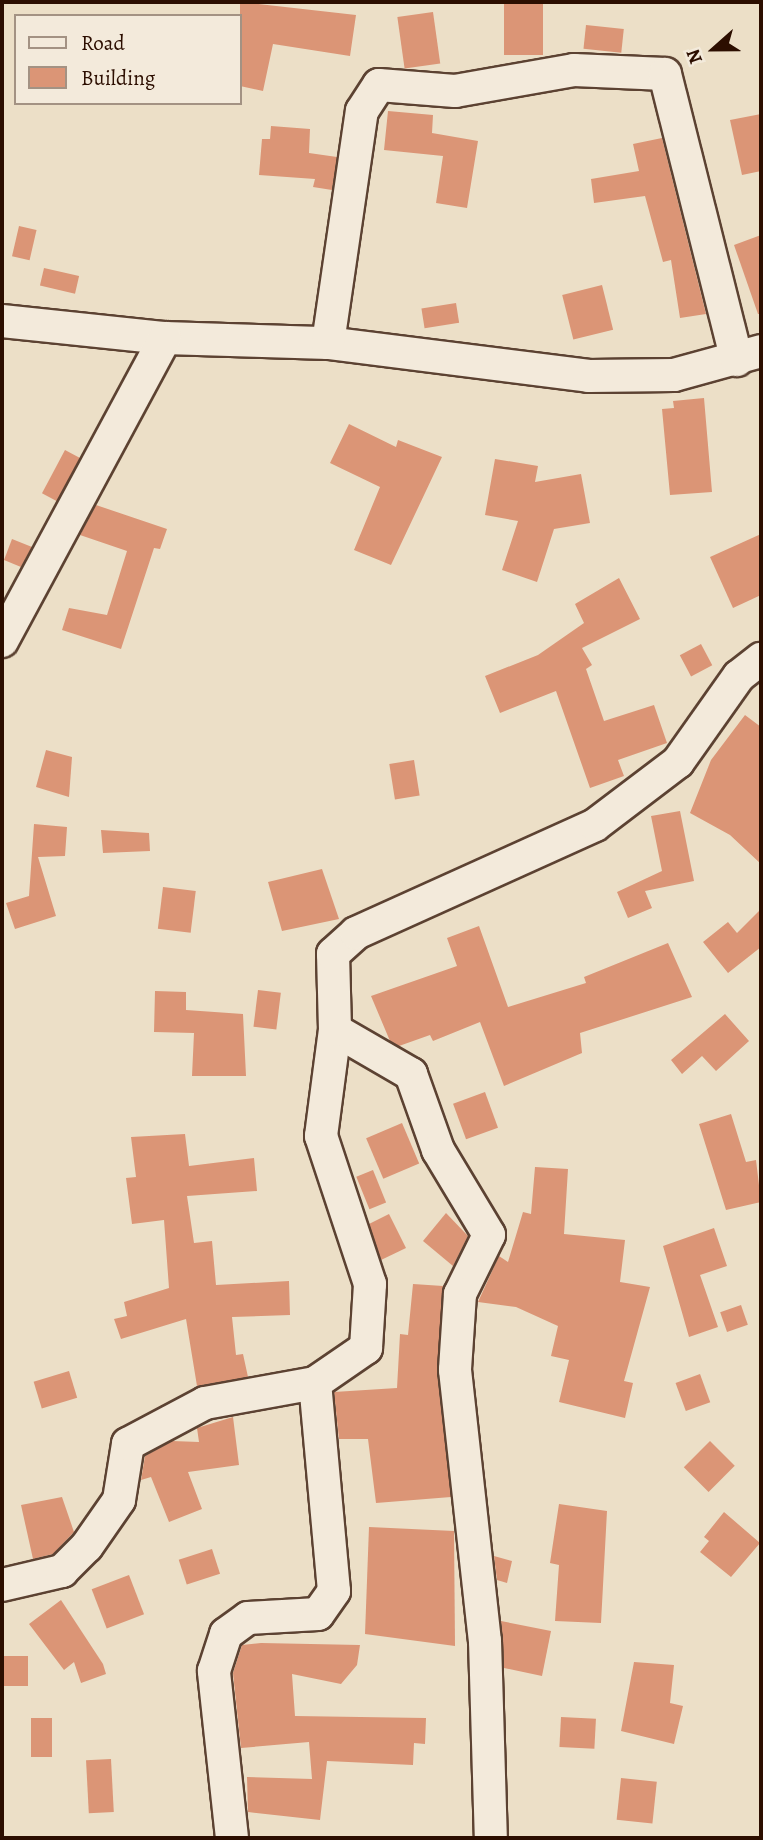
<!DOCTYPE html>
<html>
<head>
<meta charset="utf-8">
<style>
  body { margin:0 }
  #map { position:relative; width:763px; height:1840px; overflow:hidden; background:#ecdfc7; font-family:Alegreya,serif }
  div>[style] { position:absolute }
  .building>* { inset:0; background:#db9576; transform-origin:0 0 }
  .roads { filter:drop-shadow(2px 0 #5c4232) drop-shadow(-2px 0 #5c4232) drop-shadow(0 2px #5c4232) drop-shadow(0 -2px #5c4232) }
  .minor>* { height:32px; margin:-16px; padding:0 16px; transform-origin:16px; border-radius:16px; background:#f3eadb }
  span { translate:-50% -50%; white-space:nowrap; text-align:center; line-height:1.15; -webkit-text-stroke:5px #f3eadb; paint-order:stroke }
  .frame { position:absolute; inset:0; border:4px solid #2c0e00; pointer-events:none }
  .legend { position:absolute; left:14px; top:14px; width:228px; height:91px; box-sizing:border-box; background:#f3eadb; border:2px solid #a39283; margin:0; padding:9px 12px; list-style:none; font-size:21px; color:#2c0e00 }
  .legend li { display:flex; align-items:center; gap:14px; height:35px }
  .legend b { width:35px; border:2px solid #a39283 }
  .north { position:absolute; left:679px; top:14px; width:70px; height:70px; -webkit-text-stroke:5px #f3eadb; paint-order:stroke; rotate:249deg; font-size:19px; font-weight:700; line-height:28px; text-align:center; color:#2c0e00 }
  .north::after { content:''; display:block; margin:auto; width:24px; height:32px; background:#2c0e00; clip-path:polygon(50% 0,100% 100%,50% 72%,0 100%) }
</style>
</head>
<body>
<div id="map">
  <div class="building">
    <div style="clip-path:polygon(240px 2px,356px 15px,350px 56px,273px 44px,263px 91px,240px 86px)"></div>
    <div style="left:504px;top:2px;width:39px;height:53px"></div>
    <div style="left:433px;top:12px;width:52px;height:36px;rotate:82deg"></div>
    <div style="left:586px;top:25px;width:38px;height:24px;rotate:6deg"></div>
    <div style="clip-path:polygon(388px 111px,433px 115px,432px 133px,478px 141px,467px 208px,436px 203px,443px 156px,384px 150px)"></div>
    <div style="clip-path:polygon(761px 114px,761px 171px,742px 175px,730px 120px)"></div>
    <div style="clip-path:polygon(271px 126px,310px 129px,309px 153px,337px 157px,332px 190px,313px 187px,315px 179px,259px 175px,262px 139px,270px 139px)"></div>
    <div style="clip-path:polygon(662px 138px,706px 314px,680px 318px,671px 260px,663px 262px,645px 196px,594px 203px,591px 179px,639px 171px,633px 144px)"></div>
    <div style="left:19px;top:226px;width:18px;height:31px;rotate:13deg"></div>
    <div style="clip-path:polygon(761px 235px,761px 314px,758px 314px,734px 245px)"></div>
    <div style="left:44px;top:268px;width:36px;height:18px;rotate:13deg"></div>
    <div style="left:602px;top:285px;width:46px;height:41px;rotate:76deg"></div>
    <div style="left:456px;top:303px;width:20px;height:35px;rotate:81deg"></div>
    <div style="clip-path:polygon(704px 398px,712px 492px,670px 495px,662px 409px,674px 408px,673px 401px)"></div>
    <div style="clip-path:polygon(349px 424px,396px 447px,398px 440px,442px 457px,391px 565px,354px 550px,380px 487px,330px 463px)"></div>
    <div style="left:65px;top:450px;width:17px;height:49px;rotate:28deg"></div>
    <div style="clip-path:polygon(495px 459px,538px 466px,535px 482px,581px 474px,590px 523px,554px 529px,537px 582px,502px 570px,518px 521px,485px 515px)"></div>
    <div style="clip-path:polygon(96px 505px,167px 529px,160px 549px,154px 548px,121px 649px,62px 630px,69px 608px,107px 615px,127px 551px,80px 535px)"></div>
    <div style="clip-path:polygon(761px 534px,761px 595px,733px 608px,710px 557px)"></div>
    <div style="clip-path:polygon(12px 539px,32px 547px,21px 567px,4px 560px)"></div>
    <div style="clip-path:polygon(619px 578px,640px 619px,582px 648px,592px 665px,586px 669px,604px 721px,654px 705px,667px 743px,618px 760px,624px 776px,590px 788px,556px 691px,500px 713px,485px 676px,538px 655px,584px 623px,575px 604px)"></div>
    <div style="left:701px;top:644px;width:24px;height:24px;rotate:62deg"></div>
    <div style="clip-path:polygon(745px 715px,761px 727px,761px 864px,730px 835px,690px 813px,711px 760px)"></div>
    <div style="clip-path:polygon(46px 750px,72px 757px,69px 797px,36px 787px)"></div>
    <div style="left:414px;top:760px;width:36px;height:25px;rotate:81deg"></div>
    <div style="clip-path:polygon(680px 811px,694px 881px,645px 891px,652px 908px,628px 918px,617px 892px,662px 871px,651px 816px)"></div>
    <div style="clip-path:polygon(34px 824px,67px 827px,65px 856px,38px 857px,56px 916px,15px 929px,6px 903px,29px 896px)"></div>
    <div style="clip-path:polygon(101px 830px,149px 833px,150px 851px,103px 853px)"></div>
    <div style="clip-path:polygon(322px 869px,339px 919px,282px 931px,268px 882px)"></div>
    <div style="left:163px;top:887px;width:33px;height:42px;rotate:7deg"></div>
    <div style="clip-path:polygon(761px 909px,761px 947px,728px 973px,703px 942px,728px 922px,737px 933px)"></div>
    <div style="clip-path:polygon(479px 926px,508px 1007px,586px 983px,584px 977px,668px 943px,692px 997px,580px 1033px,582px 1053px,504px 1086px,480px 1022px,433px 1041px,430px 1035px,399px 1046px,390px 1041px,371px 996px,457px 966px,447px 938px)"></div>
    <div style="left:258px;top:990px;width:23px;height:37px;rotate:7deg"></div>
    <div style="clip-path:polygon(155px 991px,186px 992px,186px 1010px,243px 1014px,246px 1076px,192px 1076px,194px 1033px,154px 1032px)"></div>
    <div style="clip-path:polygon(725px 1014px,749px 1041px,716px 1071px,702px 1056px,682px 1074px,671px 1060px)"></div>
    <div style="left:485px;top:1092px;width:38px;height:34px;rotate:70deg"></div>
    <div style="clip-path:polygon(731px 1114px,746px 1162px,756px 1160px,761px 1202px,726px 1210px,699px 1124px)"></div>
    <div style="left:402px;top:1123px;width:44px;height:39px;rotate:67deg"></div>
    <div style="clip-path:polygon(185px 1134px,189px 1166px,254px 1158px,257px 1191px,187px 1196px,194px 1243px,212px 1241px,216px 1285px,289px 1281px,290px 1315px,232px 1317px,236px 1355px,243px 1354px,248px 1377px,197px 1386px,186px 1319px,121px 1339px,114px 1319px,127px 1316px,124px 1302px,169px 1288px,164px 1220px,132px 1224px,126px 1178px,136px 1177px,131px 1137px)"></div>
    <div style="clip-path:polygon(535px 1167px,568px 1169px,564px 1234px,625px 1240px,620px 1282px,650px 1287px,624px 1381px,633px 1383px,625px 1418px,559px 1402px,569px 1360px,551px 1356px,558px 1326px,516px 1307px,478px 1302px,499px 1256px,508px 1262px,523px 1212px,531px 1214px)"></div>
    <div style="left:373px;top:1170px;width:35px;height:18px;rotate:68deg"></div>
    <div style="clip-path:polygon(446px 1213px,468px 1236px,453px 1266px,423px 1241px)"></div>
    <div style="clip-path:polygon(389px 1214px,406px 1248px,381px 1260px,369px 1224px)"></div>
    <div style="clip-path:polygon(714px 1228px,727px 1266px,700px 1275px,718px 1327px,689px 1337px,663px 1246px)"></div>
    <div style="clip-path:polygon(413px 1284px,443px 1286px,437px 1372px,451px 1497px,376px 1503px,368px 1439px,339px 1439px,334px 1392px,397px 1388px,400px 1334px,408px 1335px)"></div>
    <div style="left:741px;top:1305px;width:21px;height:22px;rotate:71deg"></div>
    <div style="left:69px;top:1371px;width:28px;height:37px;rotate:73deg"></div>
    <div style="left:700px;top:1374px;width:30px;height:26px;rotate:70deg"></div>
    <div style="clip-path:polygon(233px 1417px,239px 1465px,188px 1472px,202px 1509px,169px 1522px,151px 1477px,141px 1480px,145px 1456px,172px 1441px,199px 1442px,197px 1428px)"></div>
    <div style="left:710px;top:1441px;width:35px;height:37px;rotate:45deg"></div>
    <div style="clip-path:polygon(62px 1497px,74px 1532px,53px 1554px,33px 1559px,21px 1505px)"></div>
    <div style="clip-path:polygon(559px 1504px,607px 1511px,601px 1623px,555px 1621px,559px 1565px,550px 1563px)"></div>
    <div style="clip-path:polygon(724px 1512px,760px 1543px,731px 1577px,700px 1552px,709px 1541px,704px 1537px)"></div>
    <div style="clip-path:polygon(369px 1527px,454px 1531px,455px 1646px,365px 1634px)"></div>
    <div style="left:212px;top:1549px;width:26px;height:35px;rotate:72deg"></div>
    <div style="clip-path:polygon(494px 1556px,512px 1561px,507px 1583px,497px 1580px)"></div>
    <div style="left:129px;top:1575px;width:42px;height:40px;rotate:69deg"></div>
    <div style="clip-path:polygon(61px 1600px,103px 1664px,106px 1674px,81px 1683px,74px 1662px,64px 1670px,29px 1624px)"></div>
    <div style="clip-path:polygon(501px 1621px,551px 1631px,542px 1676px,504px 1668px)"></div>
    <div style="clip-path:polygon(261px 1643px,360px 1645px,357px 1665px,341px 1684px,292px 1674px,295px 1716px,426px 1718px,425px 1744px,414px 1743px,413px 1765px,327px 1761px,320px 1820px,248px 1812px,247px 1777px,312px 1779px,309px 1742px,241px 1748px,233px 1673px,242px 1645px)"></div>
    <div style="left:2px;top:1656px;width:26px;height:30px"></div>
    <div style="clip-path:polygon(634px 1662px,674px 1665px,670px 1703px,683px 1706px,674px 1744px,621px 1731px)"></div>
    <div style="left:561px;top:1717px;width:35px;height:30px;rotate:3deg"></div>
    <div style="left:31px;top:1718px;width:21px;height:39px"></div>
    <div style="left:111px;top:1759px;width:53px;height:25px;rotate:87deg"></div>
    <div style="left:621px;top:1778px;width:36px;height:42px;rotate:6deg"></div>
  </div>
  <div class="roads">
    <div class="minor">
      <div style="left:2px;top:321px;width:164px;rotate:6deg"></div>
      <div style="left:165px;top:338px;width:163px;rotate:1.8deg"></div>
      <div style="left:328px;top:343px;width:263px;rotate:7.2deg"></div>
      <div style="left:589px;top:376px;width:85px;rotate:-0.7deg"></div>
      <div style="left:674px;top:375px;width:90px;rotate:-15.4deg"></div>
      <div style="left:328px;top:343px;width:234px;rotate:-81.7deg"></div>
      <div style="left:362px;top:111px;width:31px;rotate:-57deg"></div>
      <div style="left:379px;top:85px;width:76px;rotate:4.5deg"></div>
      <div style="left:455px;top:91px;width:121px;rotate:-10deg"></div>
      <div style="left:574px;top:70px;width:91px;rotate:2.5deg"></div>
      <div style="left:665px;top:74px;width:295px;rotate:75.9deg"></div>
      <div style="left:2px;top:641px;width:344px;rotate:-61.7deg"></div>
      <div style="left:335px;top:1030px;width:88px;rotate:30.1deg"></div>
      <div style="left:411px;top:1074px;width:81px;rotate:70.4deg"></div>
      <div style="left:438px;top:1150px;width:99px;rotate:59deg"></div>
      <div style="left:489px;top:1235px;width:66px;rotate:116.2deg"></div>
      <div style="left:460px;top:1294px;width:76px;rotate:93.8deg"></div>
      <div style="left:455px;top:1370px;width:273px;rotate:83.7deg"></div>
      <div style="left:485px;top:1641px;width:197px;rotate:88.3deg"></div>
      <div style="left:2px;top:1585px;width:62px;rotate:-13.1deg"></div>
      <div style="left:62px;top:1571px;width:35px;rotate:-45deg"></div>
      <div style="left:87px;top:1546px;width:56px;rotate:-55.2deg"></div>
      <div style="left:119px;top:1500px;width:57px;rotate:-80.9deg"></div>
      <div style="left:128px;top:1444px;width:87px;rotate:-28deg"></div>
      <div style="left:205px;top:1403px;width:112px;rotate:-10.3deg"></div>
      <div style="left:232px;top:1838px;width:168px;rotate:-96.2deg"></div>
      <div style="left:214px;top:1671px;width:39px;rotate:-72deg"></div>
      <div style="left:226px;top:1634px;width:27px;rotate:-36deg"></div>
      <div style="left:248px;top:1618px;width:70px;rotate:-3.3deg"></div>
      <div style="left:318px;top:1614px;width:28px;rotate:-55deg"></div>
      <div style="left:334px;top:1591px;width:209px;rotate:-95.2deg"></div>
      <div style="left:315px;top:1383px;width:62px;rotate:-34.5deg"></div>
      <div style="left:366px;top:1348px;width:64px;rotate:-86.4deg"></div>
      <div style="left:370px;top:1284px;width:156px;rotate:-108.3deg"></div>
      <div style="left:321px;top:1136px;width:107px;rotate:-82.5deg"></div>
      <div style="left:335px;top:1030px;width:76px;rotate:-91.5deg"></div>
      <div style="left:333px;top:954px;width:31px;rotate:-42deg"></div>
      <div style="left:356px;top:933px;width:262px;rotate:-24.3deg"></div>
      <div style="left:595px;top:825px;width:104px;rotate:-37.2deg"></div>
      <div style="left:678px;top:762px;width:105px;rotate:-54.7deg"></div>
      <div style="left:739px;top:676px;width:28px;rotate:-38deg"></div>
    </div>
  </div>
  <div class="frame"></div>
  <ul class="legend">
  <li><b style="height:9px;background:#f3eadb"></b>Road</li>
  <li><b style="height:19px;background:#db9576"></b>Building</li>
  </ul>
  <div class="north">N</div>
</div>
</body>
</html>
